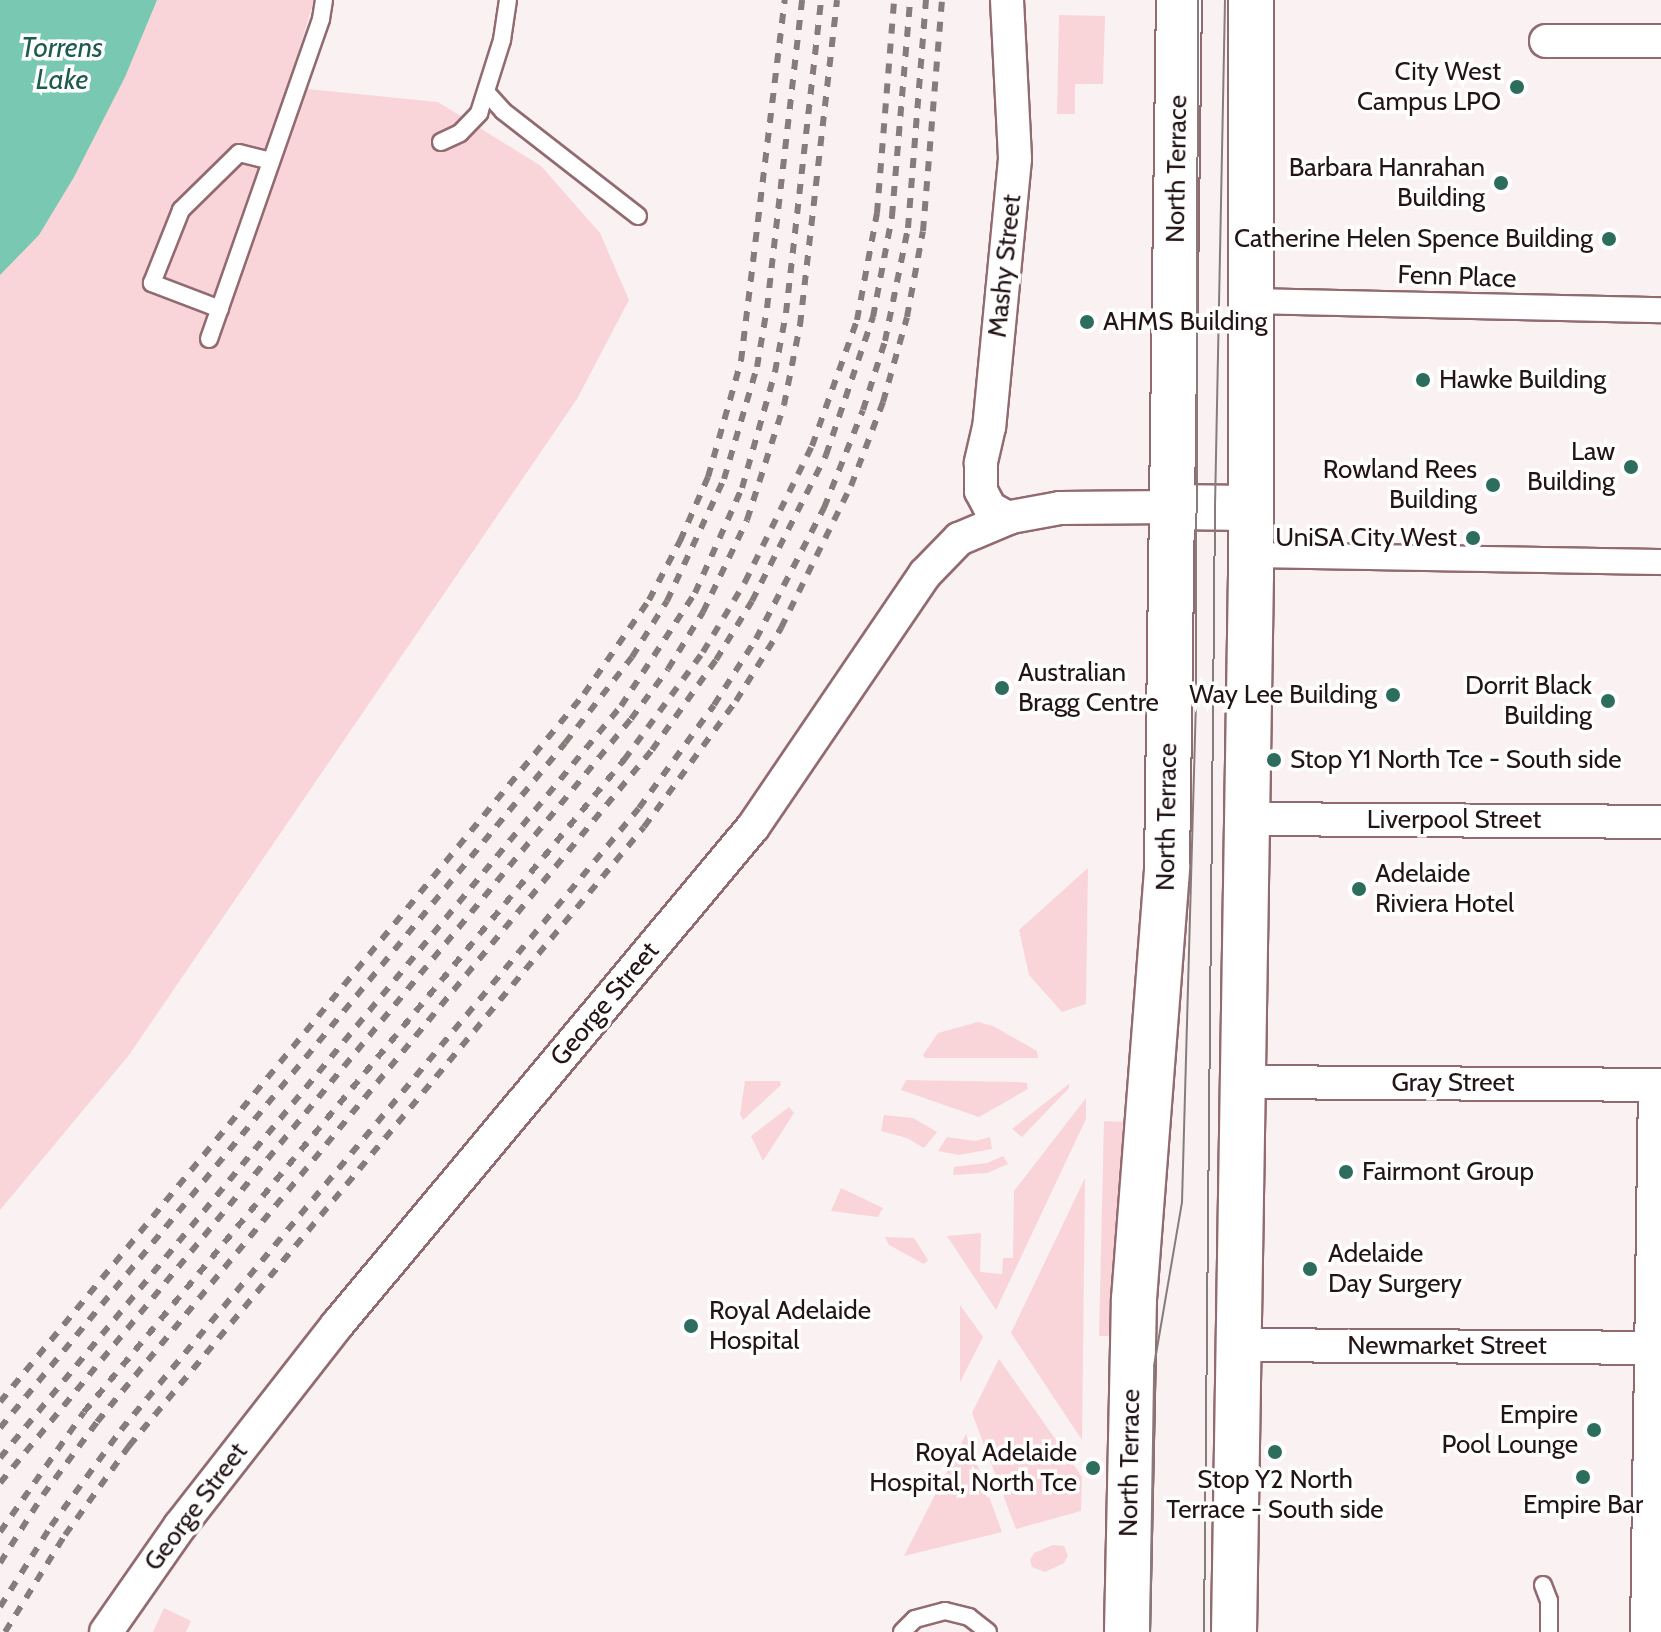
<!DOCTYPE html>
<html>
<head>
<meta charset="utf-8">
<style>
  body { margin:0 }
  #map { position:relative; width:1661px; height:1632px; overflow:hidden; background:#faf1f2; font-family:Cabin,sans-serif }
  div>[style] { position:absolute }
  .green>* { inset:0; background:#f9d5d9 }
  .water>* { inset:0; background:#79c8b2 }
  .roads { filter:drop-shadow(2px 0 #926b70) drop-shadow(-2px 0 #926b70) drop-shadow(0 2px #926b70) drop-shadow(0 -2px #926b70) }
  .service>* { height:16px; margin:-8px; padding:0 8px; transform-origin:8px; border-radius:8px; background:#fff }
  .pedestrian>* { height:24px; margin:-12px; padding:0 12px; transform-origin:12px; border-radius:12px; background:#fff }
  .minor>* { height:32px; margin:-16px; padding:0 16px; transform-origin:16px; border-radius:16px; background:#fff }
  .secondary>* { height:44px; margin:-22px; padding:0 22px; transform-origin:22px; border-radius:22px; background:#fff }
  .tram>* { height:2px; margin:-1px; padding:0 1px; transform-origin:1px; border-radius:1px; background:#877b7c }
  .rail>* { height:6px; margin-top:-3px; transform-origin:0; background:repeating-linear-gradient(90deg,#877b7c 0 10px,transparent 0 20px) }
  .dots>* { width:22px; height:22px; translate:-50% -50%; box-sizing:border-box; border:4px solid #fff; border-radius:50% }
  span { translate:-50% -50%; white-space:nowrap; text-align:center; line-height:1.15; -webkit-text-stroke:7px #fff; paint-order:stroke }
  .poi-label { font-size:26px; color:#231416 }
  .right { translate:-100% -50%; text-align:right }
  .left { translate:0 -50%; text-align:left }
  .street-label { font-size:26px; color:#231416 }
  .water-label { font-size:28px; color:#1c5b4d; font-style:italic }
</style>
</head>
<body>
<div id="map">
  <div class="green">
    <div style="clip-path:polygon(0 0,314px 0,288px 87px,438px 102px,541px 166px,600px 233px,629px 300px,577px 399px,129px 1055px,0 1210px)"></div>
    <div style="clip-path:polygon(1059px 15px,1105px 16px,1103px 84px,1075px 84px,1075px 114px,1057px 114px)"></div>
    <div style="clip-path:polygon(1088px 868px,1086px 1004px,1062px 1012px,1029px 975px,1019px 930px)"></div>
    <div style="clip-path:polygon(978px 1022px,993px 1026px,1037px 1051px,1038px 1058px,925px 1058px,923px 1055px,938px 1033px)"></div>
    <div style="clip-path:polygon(906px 1080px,1019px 1082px,1027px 1083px,1028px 1089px,979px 1117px,901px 1090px)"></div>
    <div style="clip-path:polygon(745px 1081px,780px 1081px,781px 1085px,743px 1120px,740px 1114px)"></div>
    <div style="clip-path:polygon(1069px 1084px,1069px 1088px,1022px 1137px,1012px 1129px)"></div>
    <div style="clip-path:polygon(1086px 1098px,1086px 1119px,996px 1310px,947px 1236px,981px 1233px,980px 1272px,1002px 1274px,1003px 1258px,1013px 1258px,1014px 1191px)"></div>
    <div style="clip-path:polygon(789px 1107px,794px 1113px,763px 1161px,751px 1136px)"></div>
    <div style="clip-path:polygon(884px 1115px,913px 1118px,937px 1132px,924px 1148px,907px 1138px,881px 1131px)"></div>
    <div style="clip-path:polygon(1104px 1121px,1129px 1122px,1112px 1336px,1099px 1336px)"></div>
    <div style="clip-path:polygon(947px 1137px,975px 1141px,990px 1137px,992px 1149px,959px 1155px,938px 1151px)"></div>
    <div style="clip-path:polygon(1003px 1156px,1008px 1164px,987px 1173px,953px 1175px,954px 1167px,987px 1163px)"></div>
    <div style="clip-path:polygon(1085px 1178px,1082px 1440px,1011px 1333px)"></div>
    <div style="clip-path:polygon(841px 1188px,883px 1208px,878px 1217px,831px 1211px)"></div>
    <div style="clip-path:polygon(885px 1237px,914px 1238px,928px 1260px,924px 1264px,889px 1245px)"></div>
    <div style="clip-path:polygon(960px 1305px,983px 1337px,960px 1382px)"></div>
    <div style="clip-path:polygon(999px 1359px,1082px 1477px,1081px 1511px,1016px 1529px,972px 1413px)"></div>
    <div style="clip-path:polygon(966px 1434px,1002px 1532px,904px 1556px)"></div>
    <div style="clip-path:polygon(1053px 1545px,1064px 1546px,1068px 1555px,1064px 1563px,1045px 1572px,1032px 1567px,1030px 1560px,1034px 1553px)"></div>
    <div style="clip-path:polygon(164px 1608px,191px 1621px,186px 1632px,153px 1632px)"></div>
  </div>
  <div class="water">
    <div style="clip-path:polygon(0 0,157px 0,125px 77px,74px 177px,39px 235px,0 275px)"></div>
  </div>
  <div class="roads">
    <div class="service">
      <div style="left:487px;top:93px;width:24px;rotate:48deg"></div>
      <div style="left:503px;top:111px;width:171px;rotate:37.9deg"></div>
      <div style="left:441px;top:142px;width:21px;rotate:-25deg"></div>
      <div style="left:460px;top:133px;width:28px;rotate:-46deg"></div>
      <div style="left:479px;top:113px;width:77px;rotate:-72.5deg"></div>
      <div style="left:502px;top:40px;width:40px;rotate:-81.5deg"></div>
      <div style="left:220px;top:309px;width:73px;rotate:-159.1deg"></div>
      <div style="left:152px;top:283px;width:79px;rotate:-68.3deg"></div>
      <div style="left:181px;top:210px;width:81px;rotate:-44.5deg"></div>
      <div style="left:239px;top:153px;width:33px;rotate:14deg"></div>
      <div style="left:209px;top:339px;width:339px;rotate:-70.7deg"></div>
      <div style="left:321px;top:19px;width:19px;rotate:-81deg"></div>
      <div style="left:1543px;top:1585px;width:17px;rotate:69deg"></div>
      <div style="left:1549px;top:1601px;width:31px;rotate:90deg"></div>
      <div style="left:902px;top:1632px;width:18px;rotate:-45deg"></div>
      <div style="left:915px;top:1619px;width:31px;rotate:-15deg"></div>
      <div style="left:945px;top:1611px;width:25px;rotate:14deg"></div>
      <div style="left:969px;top:1617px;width:24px;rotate:38deg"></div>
    </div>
    <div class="pedestrian">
      <div style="left:1251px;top:301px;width:410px;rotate:1.3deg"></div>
      <div style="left:1251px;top:555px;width:410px;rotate:1deg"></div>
    </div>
    <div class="minor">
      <div style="left:1007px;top:0;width:159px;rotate:87.1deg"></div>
      <div style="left:1015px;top:159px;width:269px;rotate:95.5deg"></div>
      <div style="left:989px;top:427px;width:37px;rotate:103deg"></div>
      <div style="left:981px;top:463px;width:28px;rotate:90deg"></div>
      <div style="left:981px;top:491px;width:19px;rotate:62deg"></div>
      <div style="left:990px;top:508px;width:21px;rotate:29deg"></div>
      <div style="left:1546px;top:41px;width:115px"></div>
      <div style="left:1248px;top:819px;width:413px;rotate:0.4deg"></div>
      <div style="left:1244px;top:1082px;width:417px;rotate:0.4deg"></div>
      <div style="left:1241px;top:1345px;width:411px;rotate:0.4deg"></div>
      <div style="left:106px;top:1632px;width:129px;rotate:-55.1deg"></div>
      <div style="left:180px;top:1526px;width:255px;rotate:-52deg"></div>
      <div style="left:337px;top:1325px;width:649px;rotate:-50.13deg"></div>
      <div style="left:753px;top:827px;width:306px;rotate:-55.8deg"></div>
      <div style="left:925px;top:574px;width:49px;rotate:-45.8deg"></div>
      <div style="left:959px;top:539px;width:56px;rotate:-22.9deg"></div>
      <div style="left:1011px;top:517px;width:50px;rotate:-10.4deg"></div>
      <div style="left:1060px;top:508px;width:111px;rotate:-0.5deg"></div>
      <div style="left:1647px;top:1632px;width:547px;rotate:-89.16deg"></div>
    </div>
    <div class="secondary">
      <div style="left:1171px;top:507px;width:79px;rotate:0.7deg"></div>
      <div style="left:1127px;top:1632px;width:333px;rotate:-88.8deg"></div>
      <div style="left:1134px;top:1299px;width:433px;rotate:-85.6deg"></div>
      <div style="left:1167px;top:867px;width:867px;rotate:-89.21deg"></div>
      <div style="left:1234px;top:1632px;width:1055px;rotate:-89.08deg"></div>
      <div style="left:1251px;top:577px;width:577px;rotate:-90deg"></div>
    </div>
  </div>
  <div class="tram">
    <div style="left:1150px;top:1632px;width:266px;rotate:-89.1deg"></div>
    <div style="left:1154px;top:1366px;width:166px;rotate:-80.3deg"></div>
    <div style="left:1182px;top:1202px;width:502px;rotate:-88.4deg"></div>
    <div style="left:1196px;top:700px;width:700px;rotate:-89.84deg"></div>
    <div style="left:1204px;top:1632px;width:1125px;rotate:-89.44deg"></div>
    <div style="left:1215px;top:507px;width:507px;rotate:-88.87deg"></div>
  </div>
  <div class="rail">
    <div style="left:0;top:1402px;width:918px;rotate:-50.48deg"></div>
    <div style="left:584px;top:694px;width:114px;rotate:-55.3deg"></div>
    <div style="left:649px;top:600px;width:67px;rotate:-62.3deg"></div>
    <div style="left:680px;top:541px;width:70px;rotate:-66.4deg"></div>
    <div style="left:708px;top:477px;width:121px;rotate:-74.1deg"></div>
    <div style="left:741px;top:361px;width:364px;rotate:-83.1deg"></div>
    <div style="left:0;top:1428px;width:888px;rotate:-50.48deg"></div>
    <div style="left:565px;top:743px;width:109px;rotate:-52.1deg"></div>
    <div style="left:632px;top:657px;width:66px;rotate:-58deg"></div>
    <div style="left:667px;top:601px;width:135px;rotate:-65deg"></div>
    <div style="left:724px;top:479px;width:117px;rotate:-73.6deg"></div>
    <div style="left:757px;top:367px;width:60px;rotate:-80.4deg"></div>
    <div style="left:767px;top:308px;width:310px;rotate:-83.5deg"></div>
    <div style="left:0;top:1458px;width:975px;rotate:-50.45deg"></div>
    <div style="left:621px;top:706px;width:135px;rotate:-56.8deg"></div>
    <div style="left:695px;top:593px;width:115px;rotate:-65.9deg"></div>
    <div style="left:742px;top:488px;width:121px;rotate:-74.1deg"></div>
    <div style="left:775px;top:372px;width:60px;rotate:-79.4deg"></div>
    <div style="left:786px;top:313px;width:315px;rotate:-83.6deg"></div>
    <div style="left:0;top:1483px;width:991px;rotate:-50.45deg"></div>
    <div style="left:631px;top:719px;width:62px;rotate:-53.5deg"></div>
    <div style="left:668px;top:669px;width:67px;rotate:-58.4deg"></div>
    <div style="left:703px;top:612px;width:102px;rotate:-64.4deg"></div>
    <div style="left:747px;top:520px;width:121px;rotate:-72.2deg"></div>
    <div style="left:784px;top:405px;width:82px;rotate:-78.7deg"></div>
    <div style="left:800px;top:325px;width:327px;rotate:-83.5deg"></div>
    <div style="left:0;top:1532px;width:146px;rotate:-55deg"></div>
    <div style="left:84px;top:1412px;width:847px;rotate:-50.37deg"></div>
    <div style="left:624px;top:760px;width:134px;rotate:-53.8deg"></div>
    <div style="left:703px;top:652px;width:82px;rotate:-59deg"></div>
    <div style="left:745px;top:582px;width:152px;rotate:-63.8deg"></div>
    <div style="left:812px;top:446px;width:134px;rotate:-70.3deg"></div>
    <div style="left:857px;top:320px;width:109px;rotate:-79.4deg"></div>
    <div style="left:877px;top:213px;width:214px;rotate:-85.4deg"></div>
    <div style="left:0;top:1563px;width:80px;rotate:-57.7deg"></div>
    <div style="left:43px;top:1495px;width:91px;rotate:-53.5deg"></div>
    <div style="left:97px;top:1422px;width:872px;rotate:-50.45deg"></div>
    <div style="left:652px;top:750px;width:110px;rotate:-54.6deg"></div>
    <div style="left:716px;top:660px;width:69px;rotate:-58.6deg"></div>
    <div style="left:752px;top:601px;width:164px;rotate:-63.1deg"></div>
    <div style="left:826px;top:455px;width:146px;rotate:-71.2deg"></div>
    <div style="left:873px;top:317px;width:103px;rotate:-79.3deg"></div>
    <div style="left:892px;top:216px;width:217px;rotate:-85.2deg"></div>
    <div style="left:0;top:1607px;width:96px;rotate:-57.8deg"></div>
    <div style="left:51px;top:1526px;width:119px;rotate:-53.9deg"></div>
    <div style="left:121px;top:1430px;width:809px;rotate:-50.21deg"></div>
    <div style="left:639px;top:808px;width:127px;rotate:-53.9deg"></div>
    <div style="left:714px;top:705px;width:78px;rotate:-57.5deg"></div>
    <div style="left:756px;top:639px;width:148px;rotate:-62.6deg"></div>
    <div style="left:824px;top:508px;width:105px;rotate:-68.3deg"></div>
    <div style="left:863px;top:410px;width:72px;rotate:-72.3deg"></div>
    <div style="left:885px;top:341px;width:115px;rotate:-78.5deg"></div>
    <div style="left:908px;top:228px;width:229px;rotate:-85.5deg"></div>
    <div style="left:5px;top:1632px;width:114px;rotate:-58.3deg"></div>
    <div style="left:65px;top:1535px;width:110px;rotate:-54.3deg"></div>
    <div style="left:129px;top:1446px;width:805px;rotate:-50.24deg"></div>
    <div style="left:644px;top:827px;width:156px;rotate:-53.9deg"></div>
    <div style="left:736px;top:701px;width:86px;rotate:-58.3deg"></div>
    <div style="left:781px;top:628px;width:158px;rotate:-63.8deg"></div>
    <div style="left:851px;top:486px;width:90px;rotate:-69.1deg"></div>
    <div style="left:883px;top:402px;width:88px;rotate:-74.2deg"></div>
    <div style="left:907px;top:317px;width:87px;rotate:-79.5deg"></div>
    <div style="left:923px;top:231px;width:232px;rotate:-85.3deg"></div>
  </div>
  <div class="dots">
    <div style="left:1517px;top:87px;background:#2c6d5e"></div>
    <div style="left:1501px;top:183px;background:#2c6d5e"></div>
    <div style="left:1609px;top:239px;background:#2c6d5e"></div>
    <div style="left:1087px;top:322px;background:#2c6d5e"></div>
    <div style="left:1423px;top:380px;background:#2c6d5e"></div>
    <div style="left:1631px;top:467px;background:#2c6d5e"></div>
    <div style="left:1493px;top:485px;background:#2c6d5e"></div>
    <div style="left:1473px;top:538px;background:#2c6d5e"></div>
    <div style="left:1002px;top:688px;background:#2c6d5e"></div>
    <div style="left:1393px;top:695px;background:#2c6d5e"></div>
    <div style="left:1608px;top:701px;background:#2c6d5e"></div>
    <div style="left:1274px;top:760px;background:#2c6d5e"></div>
    <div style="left:1359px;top:889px;background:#2c6d5e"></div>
    <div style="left:1346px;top:1172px;background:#2c6d5e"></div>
    <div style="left:1310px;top:1269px;background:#2c6d5e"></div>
    <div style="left:691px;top:1326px;background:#2c6d5e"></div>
    <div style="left:1594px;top:1430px;background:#2c6d5e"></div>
    <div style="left:1275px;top:1452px;background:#2c6d5e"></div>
    <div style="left:1093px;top:1468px;background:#2c6d5e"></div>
    <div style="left:1583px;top:1477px;background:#2c6d5e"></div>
  </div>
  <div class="poi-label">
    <span class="right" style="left:1501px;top:87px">City West<br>Campus LPO</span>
    <span class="right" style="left:1485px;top:183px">Barbara Hanrahan<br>Building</span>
    <span class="right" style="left:1593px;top:239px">Catherine Helen Spence Building</span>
    <span class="left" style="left:1103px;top:322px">AHMS Building</span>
    <span class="left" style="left:1439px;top:380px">Hawke Building</span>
    <span class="right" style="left:1615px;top:467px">Law<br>Building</span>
    <span class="right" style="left:1477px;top:485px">Rowland Rees<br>Building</span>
    <span class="right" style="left:1457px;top:538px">UniSA City West</span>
    <span class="left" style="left:1018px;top:688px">Australian<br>Bragg Centre</span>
    <span class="right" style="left:1592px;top:701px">Dorrit Black<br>Building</span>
    <span class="right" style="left:1377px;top:695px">Way Lee Building</span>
    <span class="left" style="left:1290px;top:760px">Stop Y1 North Tce - South side</span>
    <span class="left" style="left:1375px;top:889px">Adelaide<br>Riviera Hotel</span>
    <span class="left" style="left:1362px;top:1172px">Fairmont Group</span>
    <span class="left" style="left:1328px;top:1269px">Adelaide<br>Day Surgery</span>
    <span class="left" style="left:709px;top:1326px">Royal Adelaide<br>Hospital</span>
    <span class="right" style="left:1578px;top:1430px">Empire<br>Pool Lounge</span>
    <span class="right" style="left:1077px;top:1468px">Royal Adelaide<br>Hospital, North Tce</span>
    <span style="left:1275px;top:1495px">Stop Y2 North<br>Terrace - South side</span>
    <span style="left:1583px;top:1505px">Empire Bar</span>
  </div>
  <div class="street-label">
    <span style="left:1177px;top:169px;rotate:-89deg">North Terrace</span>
    <span style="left:1005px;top:266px;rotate:-84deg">Mashy Street</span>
    <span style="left:1457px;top:277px;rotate:2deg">Fenn Place</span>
    <span style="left:1167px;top:817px;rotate:-89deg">North Terrace</span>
    <span style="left:1454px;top:820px">Liverpool Street</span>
    <span style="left:605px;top:1004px;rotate:-50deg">George Street</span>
    <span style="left:1453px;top:1083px">Gray Street</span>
    <span style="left:1447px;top:1346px">Newmarket Street</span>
    <span style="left:1130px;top:1463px;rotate:-89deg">North Terrace</span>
    <span style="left:196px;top:1507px;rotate:-53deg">George Street</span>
  </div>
  <div class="water-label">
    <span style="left:62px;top:63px">Torrens<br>Lake</span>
  </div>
</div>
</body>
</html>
